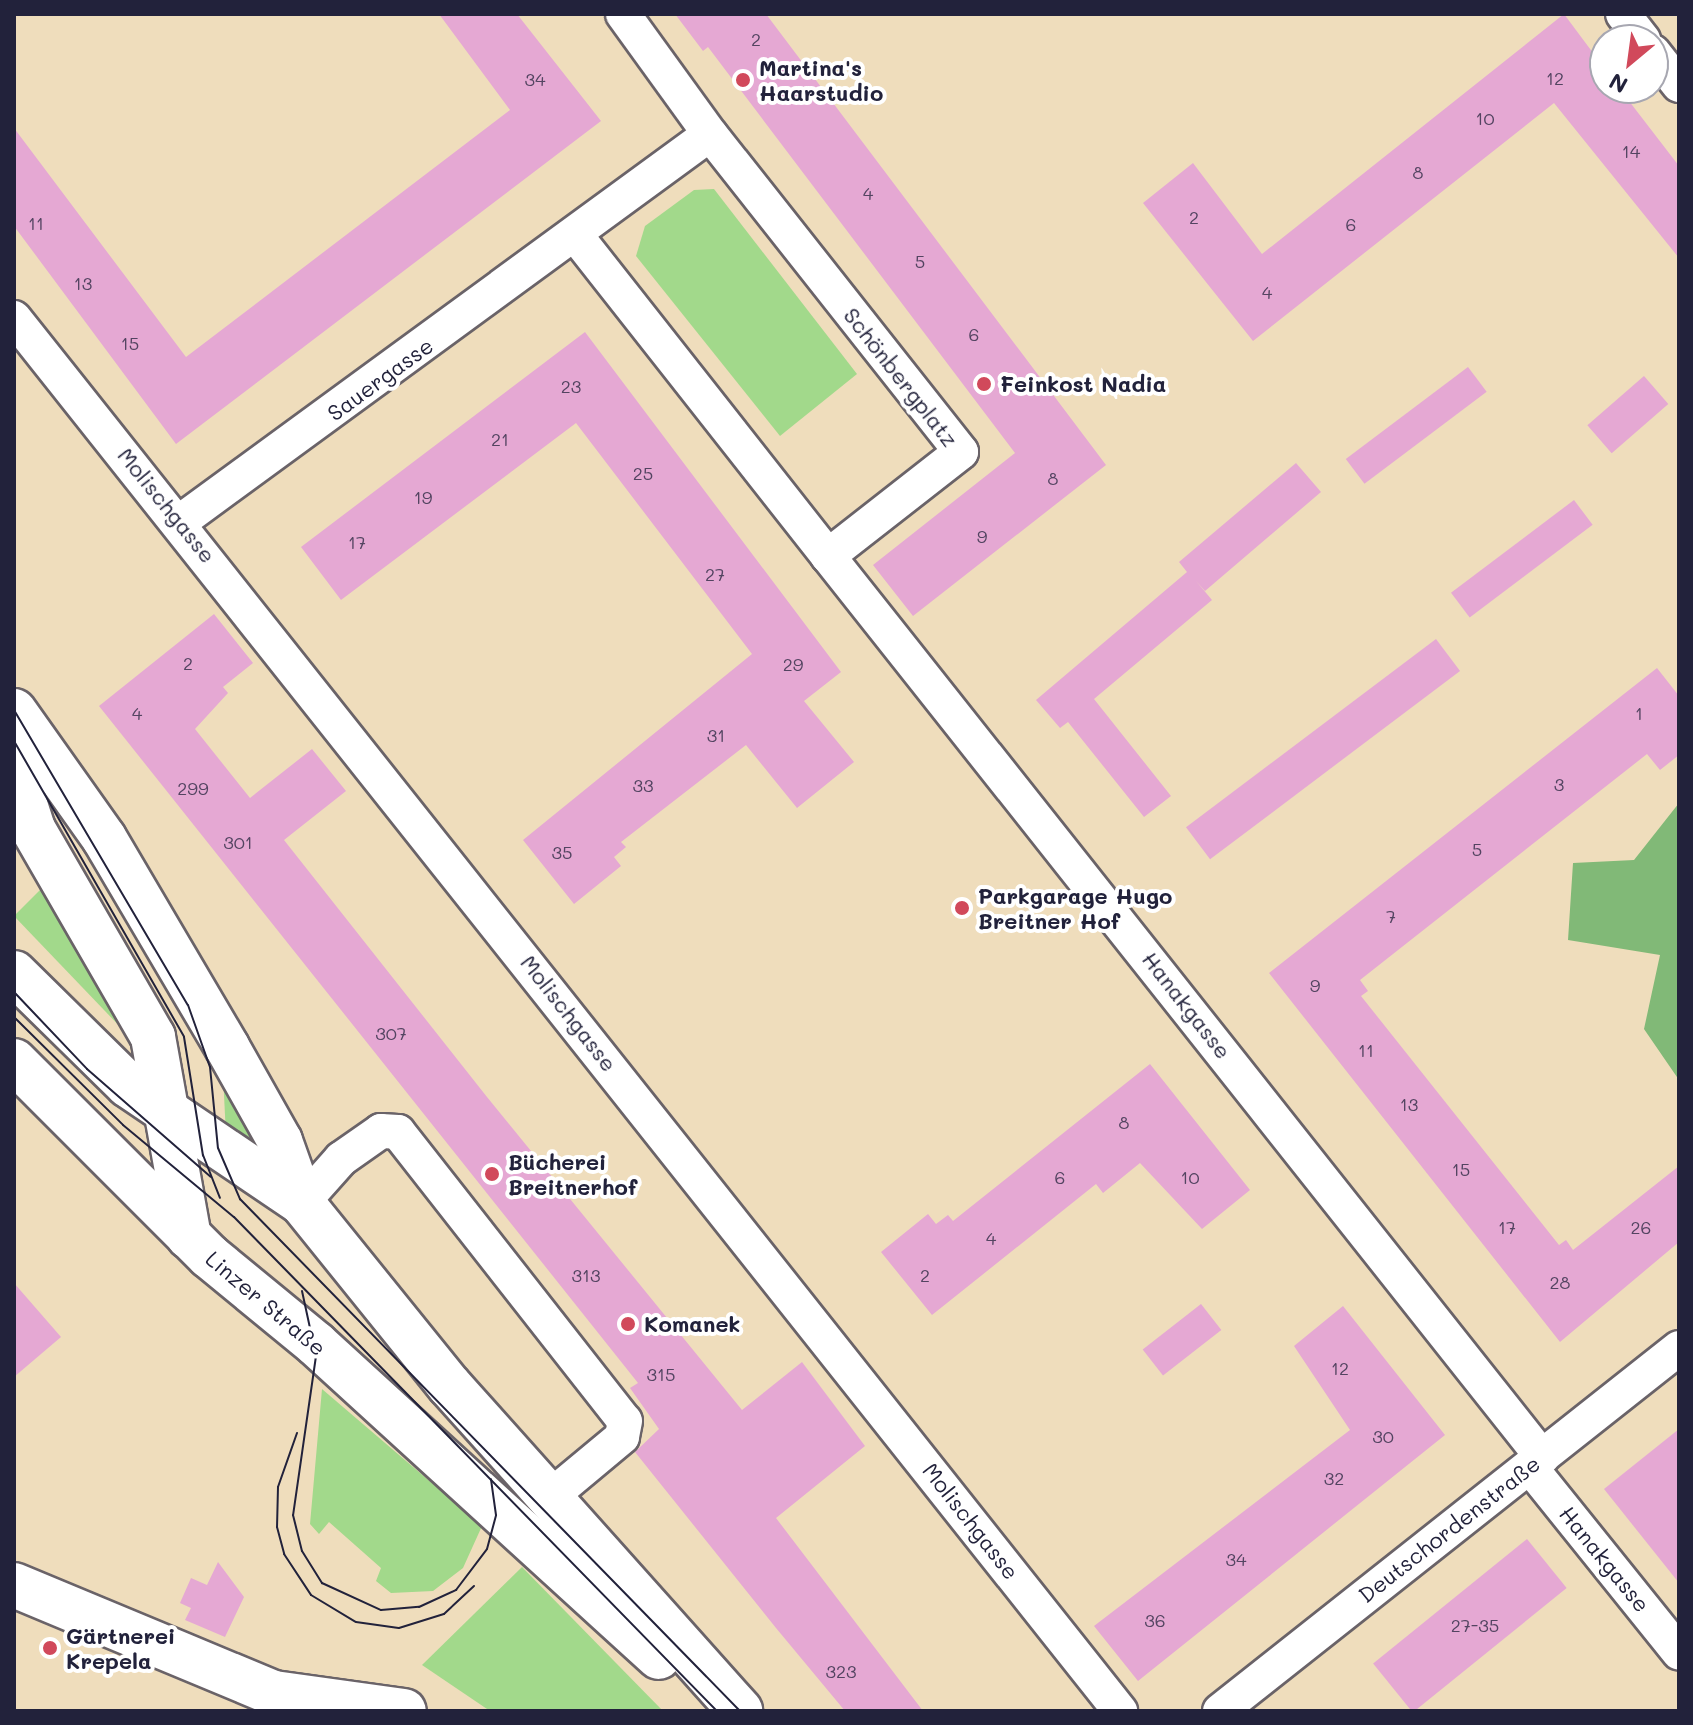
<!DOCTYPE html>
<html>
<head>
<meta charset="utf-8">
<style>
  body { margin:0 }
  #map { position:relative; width:1693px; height:1725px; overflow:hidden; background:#efddbc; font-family:Mali,sans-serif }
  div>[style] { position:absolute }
  .green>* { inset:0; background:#a2d98b }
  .forest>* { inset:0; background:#81b977 }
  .building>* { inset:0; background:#e5a8d3; transform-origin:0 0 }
  .roads { filter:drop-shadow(2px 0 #6a6368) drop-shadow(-2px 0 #6a6368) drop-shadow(0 2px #6a6368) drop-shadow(0 -2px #6a6368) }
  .minor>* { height:34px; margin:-17px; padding:0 17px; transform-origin:17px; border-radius:17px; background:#fff }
  .major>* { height:44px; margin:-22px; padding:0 22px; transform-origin:22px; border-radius:22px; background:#fff }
  .tram>* { height:2px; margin:-1px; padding:0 1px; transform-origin:1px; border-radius:1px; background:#22223b }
  .dots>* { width:22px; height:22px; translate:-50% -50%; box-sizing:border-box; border:4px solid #fff; border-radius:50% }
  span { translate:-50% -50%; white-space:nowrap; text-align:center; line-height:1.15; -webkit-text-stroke:8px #fff; paint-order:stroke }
  .number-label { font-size:18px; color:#534461 }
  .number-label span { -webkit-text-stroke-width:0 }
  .poi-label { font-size:22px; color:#22223b; font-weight:700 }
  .left { translate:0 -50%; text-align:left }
  .street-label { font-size:22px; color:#22223b }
  .frame { position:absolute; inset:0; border:16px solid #22223b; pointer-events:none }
  .north { position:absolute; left:1589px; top:24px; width:80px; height:80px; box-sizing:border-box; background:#fff; border:2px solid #a7a7b1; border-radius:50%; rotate:209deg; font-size:22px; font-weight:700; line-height:32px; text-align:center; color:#22223b }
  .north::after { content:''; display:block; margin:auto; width:28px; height:36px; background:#d1495b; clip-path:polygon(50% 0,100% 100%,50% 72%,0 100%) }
</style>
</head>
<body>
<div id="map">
  <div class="green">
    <div style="clip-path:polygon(714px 189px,857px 374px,780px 436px,636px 256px,645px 226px,694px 190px)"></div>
    <div style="clip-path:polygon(43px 887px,127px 1034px,14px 916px)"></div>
    <div style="clip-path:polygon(223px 1074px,279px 1158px,226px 1136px)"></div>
    <div style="clip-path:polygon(322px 1389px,482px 1526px,463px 1568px,433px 1591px,391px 1593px,376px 1581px,381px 1568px,329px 1522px,319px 1534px,310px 1524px)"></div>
    <div style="clip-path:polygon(522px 1567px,663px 1711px,490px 1711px,422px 1665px)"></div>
  </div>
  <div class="forest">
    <div style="clip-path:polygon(1679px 803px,1679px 1080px,1644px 1029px,1660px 955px,1568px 940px,1573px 863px,1634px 860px)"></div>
  </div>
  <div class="building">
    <div style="clip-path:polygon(439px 14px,517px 14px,601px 121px,176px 444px,14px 226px,14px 128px,186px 357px,510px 110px)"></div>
    <div style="clip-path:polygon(675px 14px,766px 14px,1106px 465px,913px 616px,873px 565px,1015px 453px,708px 47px,703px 51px)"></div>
    <div style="clip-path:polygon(1564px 14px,1605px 69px,1605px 88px,1619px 88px,1679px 166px,1679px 258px,1554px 103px,1253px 341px,1143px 203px,1193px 163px,1262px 254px)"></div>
    <div style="clip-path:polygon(585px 332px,841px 672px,804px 701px,854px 762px,797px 808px,746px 745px,621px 842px,626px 847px,614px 857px,621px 866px,574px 904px,523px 840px,752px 654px,576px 423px,341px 600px,301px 547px)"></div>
    <div style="left:1468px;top:367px;width:31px;height:153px;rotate:53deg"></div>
    <div style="left:1644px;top:376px;width:37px;height:75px;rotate:49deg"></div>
    <div style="clip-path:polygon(1296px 463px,1321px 492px,1205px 591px,1196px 581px,1212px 600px,1094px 699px,1171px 796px,1144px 817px,1068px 722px,1060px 728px,1036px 700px,1187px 572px,1179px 562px)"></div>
    <div style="left:1574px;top:500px;width:31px;height:154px;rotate:53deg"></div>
    <div style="clip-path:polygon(214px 614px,253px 663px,223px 687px,228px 693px,195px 729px,250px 798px,312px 749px,346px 791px,284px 840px,487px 1097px,742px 1410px,802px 1362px,865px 1446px,776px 1518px,923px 1711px,845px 1711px,776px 1628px,635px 1452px,659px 1429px,630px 1388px,638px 1383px,99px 706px)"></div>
    <div style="left:1436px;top:639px;width:40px;height:313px;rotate:53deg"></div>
    <div style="clip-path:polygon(1657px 668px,1679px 696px,1679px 755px,1660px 770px,1647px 754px,1360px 980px,1368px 991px,1361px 996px,1559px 1245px,1566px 1240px,1573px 1250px,1679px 1166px,1679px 1242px,1560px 1342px,1269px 973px)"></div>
    <div style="clip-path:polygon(1150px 1064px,1250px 1190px,1202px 1229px,1140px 1163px,1103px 1193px,1096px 1184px,932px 1315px,881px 1252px,928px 1214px,936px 1224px,948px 1215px,953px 1221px)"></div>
    <div style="clip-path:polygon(14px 1283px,61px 1337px,14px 1377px)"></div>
    <div style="left:1201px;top:1304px;width:33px;height:74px;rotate:52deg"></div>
    <div style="clip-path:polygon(1343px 1306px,1445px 1435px,1138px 1681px,1094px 1626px,1350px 1430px,1294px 1346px)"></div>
    <div style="clip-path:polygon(1679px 1429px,1679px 1583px,1604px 1489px)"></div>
    <div style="left:1527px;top:1539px;width:63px;height:198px;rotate:51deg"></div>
    <div style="clip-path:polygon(218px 1562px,244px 1597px,225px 1637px,185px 1620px,191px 1608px,180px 1603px,191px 1578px,207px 1585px)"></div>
  </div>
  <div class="roads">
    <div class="minor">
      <div style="left:623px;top:14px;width:148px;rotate:54.1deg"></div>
      <div style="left:1623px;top:14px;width:33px;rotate:52deg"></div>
      <div style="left:1653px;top:52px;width:42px;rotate:51.8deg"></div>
      <div style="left:14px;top:318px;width:1779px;rotate:51.55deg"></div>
      <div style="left:181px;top:521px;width:655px;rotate:-36.19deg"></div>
      <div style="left:710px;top:134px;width:405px;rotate:51.7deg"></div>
      <div style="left:961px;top:452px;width:169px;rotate:142deg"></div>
      <div style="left:828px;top:556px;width:405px;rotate:-128.2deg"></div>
      <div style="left:828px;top:556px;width:1150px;rotate:51.6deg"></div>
      <div style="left:302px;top:1203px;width:59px;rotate:-48.4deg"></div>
      <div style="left:341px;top:1159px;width:49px;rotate:-35deg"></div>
      <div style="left:381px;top:1131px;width:17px;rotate:3deg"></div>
      <div style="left:398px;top:1132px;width:367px;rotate:51.9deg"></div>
      <div style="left:625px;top:1421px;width:16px;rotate:101deg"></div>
      <div style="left:622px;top:1437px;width:94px;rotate:140.2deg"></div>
      <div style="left:1530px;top:1467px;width:238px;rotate:51.2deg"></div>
      <div style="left:1220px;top:1711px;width:585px;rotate:-38.34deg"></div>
    </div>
    <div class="major">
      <div style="left:14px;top:711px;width:156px;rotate:54.7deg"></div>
      <div style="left:104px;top:838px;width:243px;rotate:59.5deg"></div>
      <div style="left:227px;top:1047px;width:108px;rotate:60.6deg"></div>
      <div style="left:280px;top:1141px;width:66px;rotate:70.5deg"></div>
      <div style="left:302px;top:1203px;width:234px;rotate:51.1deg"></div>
      <div style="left:449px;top:1385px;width:437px;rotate:48.2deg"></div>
      <div style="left:14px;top:770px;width:62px;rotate:72.1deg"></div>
      <div style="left:33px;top:829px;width:240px;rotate:60deg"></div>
      <div style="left:153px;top:1037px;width:203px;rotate:79.8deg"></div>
      <div style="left:14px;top:973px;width:160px;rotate:44.5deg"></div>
      <div style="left:128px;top:1085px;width:210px;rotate:34.1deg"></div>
      <div style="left:14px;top:1061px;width:276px;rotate:45deg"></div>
      <div style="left:209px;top:1256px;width:139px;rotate:39.4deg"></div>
      <div style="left:316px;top:1344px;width:464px;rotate:42.4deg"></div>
      <div style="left:14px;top:1585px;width:282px;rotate:22.6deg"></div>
      <div style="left:274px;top:1693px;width:131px;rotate:7.9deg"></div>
    </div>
  </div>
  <div class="tram">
    <div style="left:14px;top:710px;width:342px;rotate:59.5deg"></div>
    <div style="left:188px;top:1005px;width:66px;rotate:70.5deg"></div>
    <div style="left:210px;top:1067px;width:81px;rotate:84.4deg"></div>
    <div style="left:218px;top:1148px;width:56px;rotate:66.7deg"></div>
    <div style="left:240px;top:1199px;width:716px;rotate:45.68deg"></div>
    <div style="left:14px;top:741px;width:341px;rotate:60.1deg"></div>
    <div style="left:184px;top:1037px;width:120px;rotate:80.9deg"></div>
    <div style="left:203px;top:1155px;width:46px;rotate:68.4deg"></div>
    <div style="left:14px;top:992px;width:106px;rotate:46.5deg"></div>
    <div style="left:87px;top:1069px;width:164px;rotate:41.1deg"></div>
    <div style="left:14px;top:1017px;width:153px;rotate:44.7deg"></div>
    <div style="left:123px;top:1125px;width:144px;rotate:39.7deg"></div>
    <div style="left:234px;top:1217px;width:691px;rotate:45.65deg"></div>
    <div style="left:302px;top:1291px;width:66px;rotate:77.8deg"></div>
    <div style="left:316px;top:1356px;width:161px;rotate:98.2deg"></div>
    <div style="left:293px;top:1515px;width:37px;rotate:76deg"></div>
    <div style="left:302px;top:1551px;width:38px;rotate:58deg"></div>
    <div style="left:322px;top:1583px;width:65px;rotate:24.6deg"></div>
    <div style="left:381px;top:1610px;width:38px;rotate:-5deg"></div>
    <div style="left:419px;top:1607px;width:41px;rotate:-24.7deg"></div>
    <div style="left:456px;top:1590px;width:51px;rotate:-52.9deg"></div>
    <div style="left:487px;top:1549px;width:35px;rotate:-75deg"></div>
    <div style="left:496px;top:1515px;width:36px;rotate:-98deg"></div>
    <div style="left:297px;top:1433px;width:57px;rotate:109.4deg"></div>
    <div style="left:278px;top:1487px;width:40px;rotate:91.4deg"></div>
    <div style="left:277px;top:1527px;width:28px;rotate:75deg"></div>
    <div style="left:284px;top:1554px;width:49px;rotate:56.6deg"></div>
    <div style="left:311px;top:1595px;width:52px;rotate:31deg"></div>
    <div style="left:356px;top:1622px;width:43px;rotate:7.9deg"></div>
    <div style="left:399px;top:1628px;width:47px;rotate:-17.3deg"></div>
    <div style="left:444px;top:1614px;width:41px;rotate:-43deg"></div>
  </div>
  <div class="dots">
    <div style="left:743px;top:80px;background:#d1495b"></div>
    <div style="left:984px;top:384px;background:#d1495b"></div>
    <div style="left:962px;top:908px;background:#d1495b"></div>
    <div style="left:492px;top:1174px;background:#d1495b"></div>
    <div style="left:628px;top:1324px;background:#d1495b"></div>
    <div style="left:50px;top:1648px;background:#d1495b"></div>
  </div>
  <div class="number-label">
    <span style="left:756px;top:39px">2</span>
    <span style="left:1555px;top:78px">12</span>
    <span style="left:535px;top:79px">34</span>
    <span style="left:1485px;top:118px">10</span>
    <span style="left:1631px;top:151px">14</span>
    <span style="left:1418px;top:172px">8</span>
    <span style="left:868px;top:193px">4</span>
    <span style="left:1194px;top:217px">2</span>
    <span style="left:36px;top:223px">11</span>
    <span style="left:1351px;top:224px">6</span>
    <span style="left:920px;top:261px">5</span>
    <span style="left:83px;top:283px">13</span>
    <span style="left:1267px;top:292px">4</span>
    <span style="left:974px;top:334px">6</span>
    <span style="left:130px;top:343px">15</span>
    <span style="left:571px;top:386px">23</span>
    <span style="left:500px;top:439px">21</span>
    <span style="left:643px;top:473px">25</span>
    <span style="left:1053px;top:478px">8</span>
    <span style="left:423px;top:497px">19</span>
    <span style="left:982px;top:536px">9</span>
    <span style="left:357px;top:542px">17</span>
    <span style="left:715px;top:574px">27</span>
    <span style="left:188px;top:663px">2</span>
    <span style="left:793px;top:664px">29</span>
    <span style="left:137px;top:713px">4</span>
    <span style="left:1639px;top:713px">1</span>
    <span style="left:716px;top:735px">31</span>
    <span style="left:1559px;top:784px">3</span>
    <span style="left:643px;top:785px">33</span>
    <span style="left:193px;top:788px">299</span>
    <span style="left:238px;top:842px">301</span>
    <span style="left:1477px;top:849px">5</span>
    <span style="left:562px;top:852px">35</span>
    <span style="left:1391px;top:916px">7</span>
    <span style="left:1315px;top:985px">9</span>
    <span style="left:391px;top:1033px">307</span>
    <span style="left:1366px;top:1050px">11</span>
    <span style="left:1409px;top:1104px">13</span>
    <span style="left:1124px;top:1122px">8</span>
    <span style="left:1461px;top:1169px">15</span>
    <span style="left:1060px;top:1177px">6</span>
    <span style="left:1190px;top:1177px">10</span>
    <span style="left:1507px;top:1227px">17</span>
    <span style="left:1641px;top:1227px">26</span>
    <span style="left:991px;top:1238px">4</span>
    <span style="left:586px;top:1275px">313</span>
    <span style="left:925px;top:1275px">2</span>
    <span style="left:1560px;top:1282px">28</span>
    <span style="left:1340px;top:1368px">12</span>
    <span style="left:661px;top:1374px">315</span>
    <span style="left:1383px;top:1436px">30</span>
    <span style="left:1334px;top:1478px">32</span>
    <span style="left:1236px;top:1559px">34</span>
    <span style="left:1155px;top:1620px">36</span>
    <span style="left:1475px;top:1625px">27-35</span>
    <span style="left:841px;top:1671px">323</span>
  </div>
  <div class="poi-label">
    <span class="left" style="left:759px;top:80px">Martina's<br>Haarstudio</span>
    <span class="left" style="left:1000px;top:384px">Feinkost Nadia</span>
    <span class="left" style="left:978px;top:908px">Parkgarage Hugo<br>Breitner Hof</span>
    <span class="left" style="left:508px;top:1174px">Bücherei<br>Breitnerhof</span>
    <span class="left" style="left:644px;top:1324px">Komanek</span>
    <span class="left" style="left:66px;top:1648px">Gärtnerei<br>Krepela</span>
  </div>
  <div class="street-label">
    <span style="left:901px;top:377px;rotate:52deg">Schönbergplatz</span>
    <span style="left:380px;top:379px;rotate:-36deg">Sauergasse</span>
    <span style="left:167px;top:505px;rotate:51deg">Molischgasse</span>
    <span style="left:1187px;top:1005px;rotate:52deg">Hanakgasse</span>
    <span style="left:569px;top:1013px;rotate:52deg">Molischgasse</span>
    <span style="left:266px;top:1303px;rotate:40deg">Linzer Straße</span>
    <span style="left:971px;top:1521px;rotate:52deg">Molischgasse</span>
    <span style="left:1449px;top:1529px;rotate:-38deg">Deutschordenstraße</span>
    <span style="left:1605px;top:1559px;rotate:51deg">Hanakgasse</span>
  </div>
  <div class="frame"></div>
  <div class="north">N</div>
</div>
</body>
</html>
